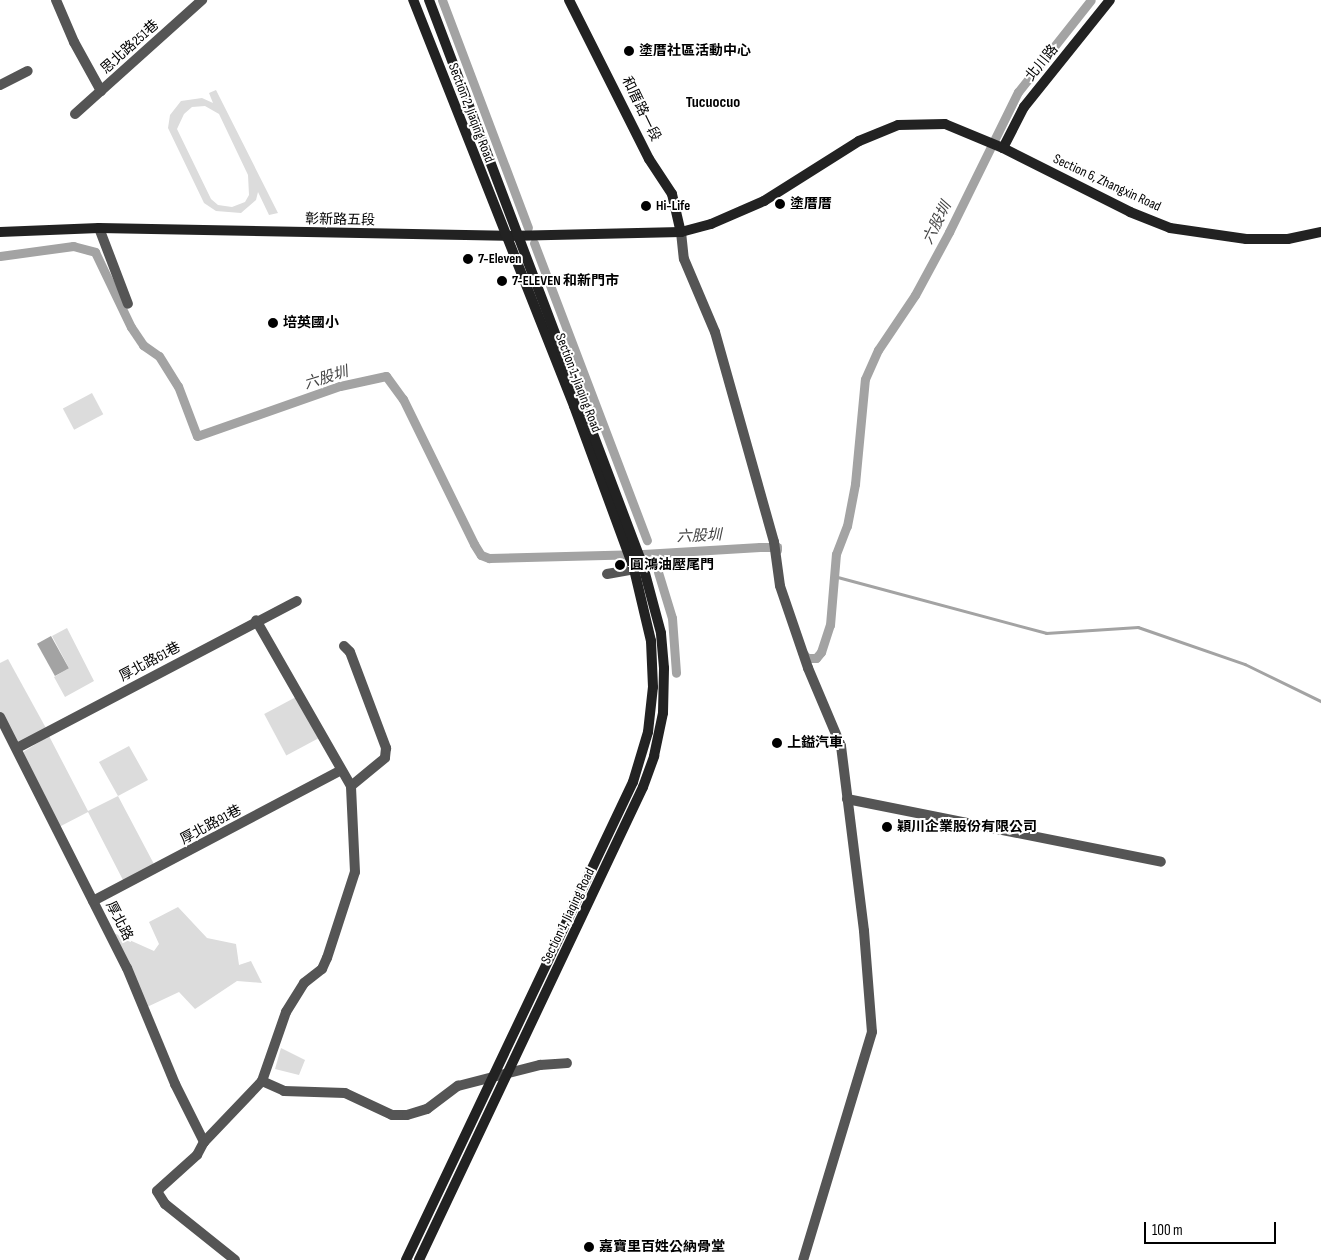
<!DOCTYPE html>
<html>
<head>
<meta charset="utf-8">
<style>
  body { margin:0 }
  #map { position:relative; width:1321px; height:1260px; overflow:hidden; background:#fff; font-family:"Sofia Sans Condensed","Noto Sans TC",sans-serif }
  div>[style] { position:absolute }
  .green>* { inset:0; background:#dcdcdc; transform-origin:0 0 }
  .water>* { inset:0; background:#a3a3a3; transform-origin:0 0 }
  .stream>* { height:2.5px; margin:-1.25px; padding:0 1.25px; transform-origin:1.25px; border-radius:1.25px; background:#a3a3a3 }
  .canal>* { height:9px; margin:-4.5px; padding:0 4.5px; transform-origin:4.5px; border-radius:4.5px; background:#a3a3a3 }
  .street>* { height:10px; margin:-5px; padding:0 5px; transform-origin:5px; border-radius:5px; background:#555 }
  .secondary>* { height:10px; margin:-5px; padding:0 5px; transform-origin:5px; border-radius:5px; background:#222 }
  .dots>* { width:14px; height:14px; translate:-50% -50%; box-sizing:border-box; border:2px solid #fff; border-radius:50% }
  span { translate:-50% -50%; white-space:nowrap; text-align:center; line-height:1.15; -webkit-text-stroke:4px #fff; paint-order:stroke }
  .street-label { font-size:14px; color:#000 }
  .poi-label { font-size:14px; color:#000; font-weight:700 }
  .left { translate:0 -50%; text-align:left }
  .water-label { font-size:15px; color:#444; font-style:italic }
  .quarter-label { font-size:16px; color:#000; font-weight:700 }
  .scale { position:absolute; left:1144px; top:1222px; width:132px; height:22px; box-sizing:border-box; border:2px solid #000; border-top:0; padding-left:6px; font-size:15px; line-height:18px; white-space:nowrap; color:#000; -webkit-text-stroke:4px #fff; paint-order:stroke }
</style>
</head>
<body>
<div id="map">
  <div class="green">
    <div style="clip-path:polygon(evenodd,216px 90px,278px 213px,269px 215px,258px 192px,256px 200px,241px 213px,216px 211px,204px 203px,168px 128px,170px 115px,181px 101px,202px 98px,213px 103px,209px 93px,216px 90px,205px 106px,219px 114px,248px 175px,249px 195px,245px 202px,232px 207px,218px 205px,211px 199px,177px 129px,184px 114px,192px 107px,205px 106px)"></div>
    <div style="left:92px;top:393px;width:24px;height:33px;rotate:62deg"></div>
    <div style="clip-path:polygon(67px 628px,94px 681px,65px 697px,54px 677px,69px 668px,52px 636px)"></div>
    <div style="clip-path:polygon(8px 659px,47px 730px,17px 745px,0 717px,0 663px)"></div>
    <div style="left:296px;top:697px;width:47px;height:36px;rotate:62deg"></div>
    <div style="clip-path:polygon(49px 736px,88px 811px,118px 796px,99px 762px,129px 746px,148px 780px,118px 796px,155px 866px,124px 882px,88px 812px,57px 828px,23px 752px)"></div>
    <div style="clip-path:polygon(178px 907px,207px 938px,236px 944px,239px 965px,251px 961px,262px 983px,237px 981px,195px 1009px,179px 992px,147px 1007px,107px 930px,154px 951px,159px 944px,149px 922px)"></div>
    <div style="clip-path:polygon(281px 1048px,305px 1060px,299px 1075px,275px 1069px)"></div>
  </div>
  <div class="water">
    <div style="left:51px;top:636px;width:37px;height:16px;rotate:61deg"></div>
  </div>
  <div class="stream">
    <div style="left:834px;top:576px;width:220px;rotate:15deg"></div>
    <div style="left:1046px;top:633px;width:92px;rotate:-3.7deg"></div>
    <div style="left:1138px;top:627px;width:113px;rotate:19.1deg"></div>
    <div style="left:1245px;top:664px;width:85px;rotate:26deg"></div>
  </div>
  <div class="canal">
    <div style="left:442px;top:0;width:243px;rotate:69.3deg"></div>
    <div style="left:534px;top:243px;width:318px;rotate:69.2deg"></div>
    <div style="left:0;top:256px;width:74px;rotate:-7.8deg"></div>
    <div style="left:73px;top:246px;width:23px;rotate:15deg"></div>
    <div style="left:95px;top:252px;width:83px;rotate:64.4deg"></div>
    <div style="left:131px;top:327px;width:22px;rotate:56deg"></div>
    <div style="left:143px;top:345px;width:19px;rotate:35deg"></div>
    <div style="left:159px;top:356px;width:36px;rotate:58deg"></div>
    <div style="left:178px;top:386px;width:53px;rotate:69.2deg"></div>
    <div style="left:197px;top:436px;width:151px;rotate:-19.3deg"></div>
    <div style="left:340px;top:386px;width:47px;rotate:-12.3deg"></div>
    <div style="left:386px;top:376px;width:29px;rotate:54deg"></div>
    <div style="left:403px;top:399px;width:161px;rotate:63.9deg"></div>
    <div style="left:474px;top:544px;width:13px;rotate:58deg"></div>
    <div style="left:481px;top:555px;width:9px;rotate:21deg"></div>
    <div style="left:489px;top:558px;width:154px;rotate:-1.5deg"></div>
    <div style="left:643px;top:554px;width:117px;rotate:-3.4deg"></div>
    <div style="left:760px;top:547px;width:17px"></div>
    <div style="left:777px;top:547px;width:3px;rotate:90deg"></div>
    <div style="left:658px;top:572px;width:48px;rotate:73.1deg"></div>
    <div style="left:672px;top:618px;width:55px;rotate:85.8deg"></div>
    <div style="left:802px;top:652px;width:8px;rotate:50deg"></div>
    <div style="left:807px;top:658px;width:9px"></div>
    <div style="left:816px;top:658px;width:8px;rotate:-50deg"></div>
    <div style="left:821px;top:652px;width:28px;rotate:-72deg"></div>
    <div style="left:830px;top:625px;width:71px;rotate:-85.2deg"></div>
    <div style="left:836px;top:554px;width:30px;rotate:-69deg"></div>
    <div style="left:847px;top:526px;width:43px;rotate:-79.2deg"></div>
    <div style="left:855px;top:484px;width:105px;rotate:-84.6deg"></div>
    <div style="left:865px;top:379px;width:32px;rotate:-66deg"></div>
    <div style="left:878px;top:350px;width:66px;rotate:-56.1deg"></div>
    <div style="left:915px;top:295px;width:72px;rotate:-61.6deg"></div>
    <div style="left:949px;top:232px;width:156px;rotate:-63.8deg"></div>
    <div style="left:1018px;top:92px;width:117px;rotate:-51.6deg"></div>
  </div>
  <div class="street">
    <div style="left:56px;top:0;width:46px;rotate:66.8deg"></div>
    <div style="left:74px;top:42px;width:56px;rotate:61.1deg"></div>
    <div style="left:0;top:85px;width:31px;rotate:-27deg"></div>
    <div style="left:75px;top:114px;width:171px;rotate:-41.9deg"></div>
    <div style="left:99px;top:228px;width:81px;rotate:69.1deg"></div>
    <div style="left:681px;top:232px;width:27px;rotate:84deg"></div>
    <div style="left:684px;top:259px;width:79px;rotate:67deg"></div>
    <div style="left:715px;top:332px;width:218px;rotate:74.3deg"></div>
    <div style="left:774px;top:542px;width:44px;rotate:82.2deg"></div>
    <div style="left:780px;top:586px;width:87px;rotate:71.1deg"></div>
    <div style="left:808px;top:668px;width:85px;rotate:67.1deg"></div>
    <div style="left:841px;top:746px;width:186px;rotate:82.9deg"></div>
    <div style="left:864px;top:931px;width:101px;rotate:85.5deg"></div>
    <div style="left:872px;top:1032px;width:238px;rotate:106.8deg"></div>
    <div style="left:607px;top:574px;width:27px;rotate:-10deg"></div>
    <div style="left:344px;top:646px;width:8px;rotate:45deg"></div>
    <div style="left:350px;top:652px;width:103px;rotate:69.4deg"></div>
    <div style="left:386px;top:748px;width:10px;rotate:96deg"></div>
    <div style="left:385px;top:758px;width:44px;rotate:140.5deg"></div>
    <div style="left:0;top:717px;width:281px;rotate:63.2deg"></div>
    <div style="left:127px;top:968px;width:126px;rotate:67.5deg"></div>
    <div style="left:175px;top:1084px;width:65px;rotate:63.4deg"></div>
    <div style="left:17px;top:748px;width:316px;rotate:-27.7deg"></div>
    <div style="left:847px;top:799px;width:320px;rotate:11.3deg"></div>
    <div style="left:93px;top:901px;width:280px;rotate:-27.8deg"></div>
    <div style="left:262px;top:1081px;width:24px;rotate:24deg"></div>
    <div style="left:284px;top:1091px;width:61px;rotate:1.9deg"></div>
    <div style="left:345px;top:1093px;width:52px;rotate:25.1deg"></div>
    <div style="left:392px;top:1115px;width:15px"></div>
    <div style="left:407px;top:1115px;width:21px;rotate:-17deg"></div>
    <div style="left:427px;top:1109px;width:39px;rotate:-37deg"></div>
    <div style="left:458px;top:1086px;width:85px;rotate:-14.4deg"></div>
    <div style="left:540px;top:1065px;width:27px;rotate:-4deg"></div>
    <div style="left:235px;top:1260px;width:90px;rotate:-141.3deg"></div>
    <div style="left:165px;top:1204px;width:15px;rotate:-122deg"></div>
    <div style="left:157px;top:1191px;width:54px;rotate:-42deg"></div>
    <div style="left:197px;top:1155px;width:15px;rotate:-62deg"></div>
    <div style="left:204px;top:1142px;width:84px;rotate:-46.4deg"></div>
    <div style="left:262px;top:1081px;width:73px;rotate:-70.8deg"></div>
    <div style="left:286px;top:1012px;width:34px;rotate:-58deg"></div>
    <div style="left:304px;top:983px;width:23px;rotate:-38deg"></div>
    <div style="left:322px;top:969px;width:12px;rotate:-66deg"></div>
    <div style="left:327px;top:958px;width:90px;rotate:-72deg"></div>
    <div style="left:355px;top:872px;width:86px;rotate:-92.7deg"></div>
    <div style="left:351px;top:786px;width:191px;rotate:-119.8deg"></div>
  </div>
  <div class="secondary">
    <div style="left:569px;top:0;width:178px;rotate:63.3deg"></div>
    <div style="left:649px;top:159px;width:42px;rotate:56.7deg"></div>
    <div style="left:672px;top:194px;width:39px;rotate:77deg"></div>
    <div style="left:1003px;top:148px;width:46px;rotate:-62.9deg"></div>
    <div style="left:1024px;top:107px;width:137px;rotate:-51.2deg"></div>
    <div style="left:0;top:232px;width:99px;rotate:-2.3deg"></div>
    <div style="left:99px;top:228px;width:406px;rotate:1.1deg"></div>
    <div style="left:505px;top:236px;width:176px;rotate:-1.3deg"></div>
    <div style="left:681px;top:232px;width:31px;rotate:-15deg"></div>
    <div style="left:711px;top:224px;width:58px;rotate:-23.5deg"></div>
    <div style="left:764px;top:201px;width:112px;rotate:-32.3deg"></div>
    <div style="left:859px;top:141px;width:42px;rotate:-22.3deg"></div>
    <div style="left:898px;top:125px;width:47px;rotate:-1.2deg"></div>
    <div style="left:945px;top:124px;width:63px;rotate:22.5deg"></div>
    <div style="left:1003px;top:148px;width:142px;rotate:26.7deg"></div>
    <div style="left:1130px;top:212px;width:43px;rotate:21.8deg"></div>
    <div style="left:1170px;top:228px;width:77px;rotate:8.2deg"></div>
    <div style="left:1246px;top:239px;width:42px"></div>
    <div style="left:1288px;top:239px;width:34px;rotate:-12deg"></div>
    <div style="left:406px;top:1260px;width:529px;rotate:-64.6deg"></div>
    <div style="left:633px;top:782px;width:52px;rotate:-73.3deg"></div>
    <div style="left:648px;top:732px;width:45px;rotate:-83.7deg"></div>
    <div style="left:653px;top:687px;width:46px;rotate:-92.5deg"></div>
    <div style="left:651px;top:641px;width:74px;rotate:-103.3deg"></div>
    <div style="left:634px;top:569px;width:174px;rotate:-110.2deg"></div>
    <div style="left:574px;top:406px;width:437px;rotate:-111.6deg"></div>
    <div style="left:419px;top:1260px;width:523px;rotate:-64.66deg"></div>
    <div style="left:643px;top:787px;width:33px;rotate:-70deg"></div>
    <div style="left:654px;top:756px;width:44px;rotate:-78.2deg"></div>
    <div style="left:663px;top:713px;width:45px;rotate:-88.7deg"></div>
    <div style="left:664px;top:668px;width:35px;rotate:-95deg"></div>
    <div style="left:661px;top:633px;width:69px;rotate:-105deg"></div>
    <div style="left:643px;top:566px;width:605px;rotate:-110.71deg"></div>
  </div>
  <div class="dots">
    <div style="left:629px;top:51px;background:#000"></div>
    <div style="left:780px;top:204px;background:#000"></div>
    <div style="left:646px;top:206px;background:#000"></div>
    <div style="left:468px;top:259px;background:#000"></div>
    <div style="left:502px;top:281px;background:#000"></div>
    <div style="left:273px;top:323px;background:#000"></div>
    <div style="left:620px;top:565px;background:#000"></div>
    <div style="left:777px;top:743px;background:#000"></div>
    <div style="left:887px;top:827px;background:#000"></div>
    <div style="left:589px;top:1247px;background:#000"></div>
  </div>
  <div class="street-label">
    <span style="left:130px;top:47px;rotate:-42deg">思北路251巷</span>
    <span style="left:1042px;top:63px;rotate:-51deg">北川路</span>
    <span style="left:641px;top:109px;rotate:64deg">和厝路一段</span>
    <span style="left:471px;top:113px;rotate:69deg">Section 2, Jiaqing Road</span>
    <span style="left:1107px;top:183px;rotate:25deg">Section 6, Zhangxin Road</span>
    <span style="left:340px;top:220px;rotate:1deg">彰新路五段</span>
    <span style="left:578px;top:383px;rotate:69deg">Section 1, Jiaqing Road</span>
    <span style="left:150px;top:662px;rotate:-28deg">厚北路61巷</span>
    <span style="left:211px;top:825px;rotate:-28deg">厚北路91巷</span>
    <span style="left:568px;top:916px;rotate:-64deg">Section 1, Jiaqing Road</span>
    <span style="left:119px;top:921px;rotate:63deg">厚北路</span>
  </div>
  <div class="poi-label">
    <span class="left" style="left:639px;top:51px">塗厝社區活動中心</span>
    <span class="left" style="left:790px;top:204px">塗厝厝</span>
    <span class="left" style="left:656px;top:206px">Hi-Life</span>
    <span class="left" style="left:478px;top:259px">7-Eleven</span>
    <span class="left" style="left:512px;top:281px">7-ELEVEN 和新門市</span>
    <span class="left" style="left:283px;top:323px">培英國小</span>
    <span class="left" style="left:630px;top:565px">圓鴻油壓尾門</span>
    <span class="left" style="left:787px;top:743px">上鎰汽車</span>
    <span class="left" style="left:897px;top:827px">穎川企業股份有限公司</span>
    <span class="left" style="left:599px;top:1247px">嘉寶里百姓公納骨堂</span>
  </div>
  <div class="water-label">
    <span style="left:937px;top:223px;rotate:-63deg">六股圳</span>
    <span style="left:326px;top:378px;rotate:-17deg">六股圳</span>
    <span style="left:699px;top:536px;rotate:-2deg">六股圳</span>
  </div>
  <div class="quarter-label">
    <span style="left:713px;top:103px">Tucuocuo</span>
  </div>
  <div class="scale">100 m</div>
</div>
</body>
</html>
